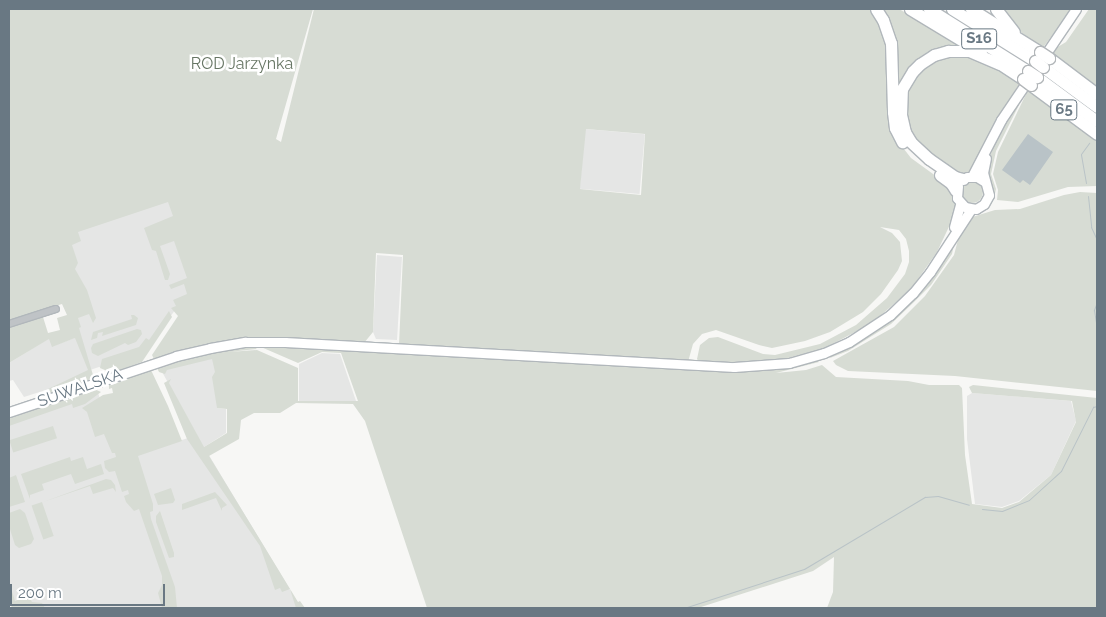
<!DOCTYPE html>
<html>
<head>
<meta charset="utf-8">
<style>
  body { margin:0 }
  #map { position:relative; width:1106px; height:617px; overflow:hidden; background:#f7f7f5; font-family:Raleway,sans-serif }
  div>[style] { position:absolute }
  .built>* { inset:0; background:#e5e6e5; transform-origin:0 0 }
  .green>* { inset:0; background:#d7dcd4; transform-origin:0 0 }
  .round { border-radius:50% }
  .water>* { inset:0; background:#b9c3c7 }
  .stream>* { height:1px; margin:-0.5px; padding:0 0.5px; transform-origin:0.5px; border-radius:0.5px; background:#b9c3c7 }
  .roads { filter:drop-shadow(1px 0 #b1b7bb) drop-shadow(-1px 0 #b1b7bb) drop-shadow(0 1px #b1b7bb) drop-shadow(0 -1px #b1b7bb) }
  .street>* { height:5.5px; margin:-2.75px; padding:0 2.75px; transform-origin:2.75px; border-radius:2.75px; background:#bfc3c6 }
  .secondary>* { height:9px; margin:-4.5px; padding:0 4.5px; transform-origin:4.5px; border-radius:4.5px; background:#fff }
  .highway>* { height:11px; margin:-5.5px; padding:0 5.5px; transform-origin:5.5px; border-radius:5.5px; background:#fff }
  .bridges { filter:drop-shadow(1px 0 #b2b6b9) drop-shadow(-1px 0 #b2b6b9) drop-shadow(0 1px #b2b6b9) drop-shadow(0 -1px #b2b6b9) }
  .highway-bridge>* { height:11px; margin:-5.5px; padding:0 5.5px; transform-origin:5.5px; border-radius:5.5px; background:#fff }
  span { translate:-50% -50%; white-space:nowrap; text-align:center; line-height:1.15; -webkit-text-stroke:5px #fff; paint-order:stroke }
  .shield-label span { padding:1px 4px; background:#fff; border:1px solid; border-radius:4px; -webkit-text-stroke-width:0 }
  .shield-label { font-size:15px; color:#697883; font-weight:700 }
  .park-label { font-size:16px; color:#677664 }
  .street-label { font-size:16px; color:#697883 }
  .frame { position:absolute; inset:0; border:10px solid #697883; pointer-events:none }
  .scale { position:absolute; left:10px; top:584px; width:155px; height:22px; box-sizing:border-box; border:2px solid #697883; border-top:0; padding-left:6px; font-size:15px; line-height:18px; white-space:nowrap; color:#697883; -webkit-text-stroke:4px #fff; paint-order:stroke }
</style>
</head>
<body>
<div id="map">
  <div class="built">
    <div style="left:585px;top:129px;width:60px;height:60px;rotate:5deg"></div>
    <div style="clip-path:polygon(173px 198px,214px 259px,138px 359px,107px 369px,99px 367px,90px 370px,92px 375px,24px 397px,13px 380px,9px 381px,9px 363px,50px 338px,53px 346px,77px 337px,37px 243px)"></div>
    <div style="clip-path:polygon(377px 255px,402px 257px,397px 340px,376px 339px,373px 332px)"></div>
    <div style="clip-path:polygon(322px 353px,340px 354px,356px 401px,299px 401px,299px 364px)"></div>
    <div style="clip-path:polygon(217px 356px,217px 408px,226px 409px,226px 433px,204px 447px,298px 603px,305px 608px,12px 608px,9px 598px,9px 424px,98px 393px,122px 460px,197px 435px,161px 370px)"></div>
    <div style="clip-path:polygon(972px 393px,1071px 401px,1076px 421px,1051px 475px,1019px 501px,1002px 507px,975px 504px,967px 439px,967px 396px)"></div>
  </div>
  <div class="green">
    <div style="clip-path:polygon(evenodd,9px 9px,313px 9px,276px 139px,281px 142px,314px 9px,872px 9px,884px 31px,900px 144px,911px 158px,951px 187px,957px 205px,955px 214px,937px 252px,911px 289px,872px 323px,825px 348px,773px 362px,751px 365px,699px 362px,697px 359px,700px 345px,709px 338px,718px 337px,763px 354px,775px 355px,820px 344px,856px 325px,887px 298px,905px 274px,909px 262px,909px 251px,906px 239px,899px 230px,880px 227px,892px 233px,900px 242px,902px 261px,898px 270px,881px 294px,863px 312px,830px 332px,805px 341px,772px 348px,759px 345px,716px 330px,702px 334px,693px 344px,688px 362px,399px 345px,403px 255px,376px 253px,373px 332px,364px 343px,277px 339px,154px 359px,152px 355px,178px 316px,171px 308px,176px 306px,173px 300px,187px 294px,184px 284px,171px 289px,169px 285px,187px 278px,174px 241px,160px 246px,170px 274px,168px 280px,165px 280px,156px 251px,152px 250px,144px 228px,173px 216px,168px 202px,78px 232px,81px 241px,72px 245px,78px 263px,75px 269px,87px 290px,96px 318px,93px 323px,89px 314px,78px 318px,81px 327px,79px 328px,93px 375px,89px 380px,50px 394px,48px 389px,88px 370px,75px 338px,52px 347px,49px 339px,9px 363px,9px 328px,43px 317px,48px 333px,60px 330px,57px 318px,67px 315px,62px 304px,9px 320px,9px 9px,586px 129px,645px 134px,641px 195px,580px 189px,586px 129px)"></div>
    <div style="clip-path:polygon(880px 9px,899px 9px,967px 48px,956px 46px,901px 83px,913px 151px)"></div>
    <div style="clip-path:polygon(1000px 9px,1072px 9px,1042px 49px,1010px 23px)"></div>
    <div style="clip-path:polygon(1089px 9px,1097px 9px,1097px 89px,1051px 55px,1056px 48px,1066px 42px)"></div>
    <div style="clip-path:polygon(960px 54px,996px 67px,1020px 83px,993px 125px,972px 171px,963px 175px,925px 152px,906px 127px,903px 104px,912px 76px,933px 59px)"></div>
    <div style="clip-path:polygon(1029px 88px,1097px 139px,1097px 186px,1068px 187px,1018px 202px,997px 200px,998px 190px,993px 174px,998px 152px)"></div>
    <div style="clip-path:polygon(1022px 94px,1019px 105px,996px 151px,991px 174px,996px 189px,994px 198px,986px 168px,998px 134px)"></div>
    <div class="round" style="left:961px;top:181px;width:22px;height:22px"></div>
    <div style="clip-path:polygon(1080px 192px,1097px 193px,1097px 391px,955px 376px,848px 371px,836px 365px,833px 361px,894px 327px,925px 296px,954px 255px,959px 236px,969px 218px,995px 210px,1020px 209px,1064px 195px)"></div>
    <div style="clip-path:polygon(956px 235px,952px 254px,931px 285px,914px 302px,891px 324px,848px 351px,830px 358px,831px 354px,885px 323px)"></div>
    <div style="clip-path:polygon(169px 311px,172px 317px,142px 362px,112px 373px,100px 368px,102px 359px,139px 347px,146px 338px,149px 340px)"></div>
    <div style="clip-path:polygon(131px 315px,134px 315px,138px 318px,136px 325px,102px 336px,103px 332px,98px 333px,97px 338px,91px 340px,93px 332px,132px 319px)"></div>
    <div style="clip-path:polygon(137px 329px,141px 330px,142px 334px,136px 342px,128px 345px,125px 343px,98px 356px,92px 353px,91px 348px,93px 344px)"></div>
    <div style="clip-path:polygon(264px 345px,734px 371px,778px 370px,817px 360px,819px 362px,776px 373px,806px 370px,822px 365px,836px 377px,908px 381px,929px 385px,959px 385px,962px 388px,965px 455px,972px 504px,1002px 508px,1019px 502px,1051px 475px,1076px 422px,1072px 401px,972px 393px,969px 387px,973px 385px,1097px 398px,1097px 608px,827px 608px,833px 592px,834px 557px,813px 571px,698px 608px,427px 608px,365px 421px,353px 404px,296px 403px,280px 413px,254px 413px,241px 420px,239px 439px,209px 456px,298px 602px,300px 601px,305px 608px,296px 608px,290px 589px,282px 592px,280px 588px,275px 590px,260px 546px,187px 439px,164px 383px,171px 379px,169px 383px,204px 447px,227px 433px,227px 409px,217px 408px,212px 377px,215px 372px,212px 359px,167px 370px,165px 374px,159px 372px,157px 368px,189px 356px,240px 346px,253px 346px,257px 349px,229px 352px,257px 350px,298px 368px,298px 401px,358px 401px,341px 353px,322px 352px,298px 363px,261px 347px)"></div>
    <div style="clip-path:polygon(148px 369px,151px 370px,168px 406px,182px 441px,138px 456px,153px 504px,153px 511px,150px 512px,151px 519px,175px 587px,177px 608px,162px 608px,158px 593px,162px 585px,162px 576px,139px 509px,134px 511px,126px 502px,124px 496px,129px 494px,128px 490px,122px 492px,115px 471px,109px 472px,105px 468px,104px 461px,116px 457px,115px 453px,112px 453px,104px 434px,95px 437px,87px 412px,82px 408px,103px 395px,113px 393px,112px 388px,109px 389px,109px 382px)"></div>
    <div style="clip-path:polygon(92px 388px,101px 392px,85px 404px,73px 408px,72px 404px,9px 426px,9px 417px)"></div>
    <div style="left:53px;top:426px;width:13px;height:46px;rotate:72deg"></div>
    <div style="clip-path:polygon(70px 457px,71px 461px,83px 457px,87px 469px,101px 464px,104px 474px,75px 484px,71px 474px,42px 484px,44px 490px,30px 495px,30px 499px,21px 474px)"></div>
    <div style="clip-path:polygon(16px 475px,25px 502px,9px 507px,9px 478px)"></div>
    <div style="clip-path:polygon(106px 479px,111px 480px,115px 485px,116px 492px,113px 488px,93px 494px,90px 486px,43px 502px)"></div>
    <div style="clip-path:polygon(171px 488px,175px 500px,173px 503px,158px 505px,154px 494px)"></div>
    <div style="clip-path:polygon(215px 492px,227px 505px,222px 508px,222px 511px,216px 498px,182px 510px,182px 504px)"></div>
    <div style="left:42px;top:502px;width:36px;height:11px;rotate:71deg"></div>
    <div style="clip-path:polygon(20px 509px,25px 513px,34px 539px,31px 544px,19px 548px,15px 545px,9px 526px,9px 513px)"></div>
    <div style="clip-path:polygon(160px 511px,174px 553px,174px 557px,169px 558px,156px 522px,156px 516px)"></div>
    <div style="clip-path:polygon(9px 582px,15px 601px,29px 596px,32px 602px,42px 603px,45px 608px,12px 608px,9px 599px)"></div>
  </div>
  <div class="water">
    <div style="clip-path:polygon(1028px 134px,1053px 152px,1030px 185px,1023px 180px,1020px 183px,1002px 170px)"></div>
  </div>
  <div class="stream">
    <div style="left:1086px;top:183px;width:29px;rotate:-100deg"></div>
    <div style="left:1081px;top:154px;width:14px;rotate:-54deg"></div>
    <div style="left:1088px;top:196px;width:31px;rotate:84deg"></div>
    <div style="left:1091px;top:227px;width:14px;rotate:65deg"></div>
    <div style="left:1097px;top:302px;width:9px;rotate:111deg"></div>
    <div style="left:1094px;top:310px;width:19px;rotate:81deg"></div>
    <div style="left:982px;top:509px;width:20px;rotate:6deg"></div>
    <div style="left:1002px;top:511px;width:29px;rotate:-22deg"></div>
    <div style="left:1029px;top:500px;width:43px;rotate:-42.2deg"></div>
    <div style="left:1061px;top:471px;width:72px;rotate:-63.4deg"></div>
    <div style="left:1093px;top:407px;width:4px;rotate:-14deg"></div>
    <div style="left:684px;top:608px;width:126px;rotate:-18deg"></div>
    <div style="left:804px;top:569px;width:141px;rotate:-30.8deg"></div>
    <div style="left:925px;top:497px;width:13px;rotate:-4deg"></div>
    <div style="left:938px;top:496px;width:32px;rotate:16deg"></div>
  </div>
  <div class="roads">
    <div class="street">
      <div style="left:9px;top:324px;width:49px;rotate:-17.7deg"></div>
    </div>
    <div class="secondary">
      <div style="left:972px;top:176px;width:63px;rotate:-62.6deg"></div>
      <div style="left:1001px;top:120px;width:134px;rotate:-56deg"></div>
      <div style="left:967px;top:177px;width:10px"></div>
      <div style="left:977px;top:177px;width:9px;rotate:32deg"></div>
      <div style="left:958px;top:186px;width:12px;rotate:95deg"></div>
      <div style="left:957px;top:198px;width:12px;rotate:48deg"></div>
      <div style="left:965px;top:207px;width:11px;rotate:10deg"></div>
      <div style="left:976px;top:209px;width:9px;rotate:-32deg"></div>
      <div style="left:984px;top:204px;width:10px;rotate:-61deg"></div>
      <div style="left:989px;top:195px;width:23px;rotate:-105deg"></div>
      <div style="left:983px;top:173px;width:15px;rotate:-79deg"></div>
      <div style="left:954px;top:227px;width:24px;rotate:-75deg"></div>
      <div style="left:9px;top:412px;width:176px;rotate:-18.5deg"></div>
      <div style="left:176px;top:356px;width:35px;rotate:-13deg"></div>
      <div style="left:210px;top:348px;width:36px;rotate:-10deg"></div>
      <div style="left:245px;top:342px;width:40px"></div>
      <div style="left:285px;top:342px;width:450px;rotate:3.2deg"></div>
      <div style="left:734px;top:367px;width:55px;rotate:-4.2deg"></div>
      <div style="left:789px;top:363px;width:36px;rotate:-16deg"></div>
      <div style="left:824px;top:353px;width:27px;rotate:-24deg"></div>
      <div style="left:849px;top:342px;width:49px;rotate:-33.4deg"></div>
      <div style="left:890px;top:315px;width:32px;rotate:-44deg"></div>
      <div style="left:913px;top:293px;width:27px;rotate:-51deg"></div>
      <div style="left:930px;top:272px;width:75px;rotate:-56.9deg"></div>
    </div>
    <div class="highway">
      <div style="left:876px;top:9px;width:13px;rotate:58deg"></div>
      <div style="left:883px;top:20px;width:24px;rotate:71deg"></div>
      <div style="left:891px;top:43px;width:69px;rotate:88.3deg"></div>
      <div style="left:893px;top:112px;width:16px;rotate:83deg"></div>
      <div style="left:895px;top:128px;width:16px;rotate:63deg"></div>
      <div style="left:910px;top:9px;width:83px;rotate:31.2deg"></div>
      <div style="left:929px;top:9px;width:117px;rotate:32.1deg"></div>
      <div style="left:952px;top:9px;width:98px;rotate:32.1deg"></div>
      <div style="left:971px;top:9px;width:81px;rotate:31.9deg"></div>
      <div style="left:996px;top:9px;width:29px;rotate:52deg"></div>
      <div style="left:1049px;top:58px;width:60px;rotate:36.9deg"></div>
      <div style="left:994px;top:60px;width:35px;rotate:33deg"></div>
      <div style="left:1043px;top:67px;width:67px;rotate:36.5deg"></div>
      <div style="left:1037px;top:77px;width:74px;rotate:36.3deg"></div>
      <div style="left:1031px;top:85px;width:82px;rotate:36.6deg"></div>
      <div style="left:940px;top:175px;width:14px;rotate:36deg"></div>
      <div style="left:951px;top:183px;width:9px;rotate:58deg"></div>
      <div style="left:963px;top:179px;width:8px;rotate:-166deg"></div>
      <div style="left:955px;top:177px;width:32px;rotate:-145deg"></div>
      <div style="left:929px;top:159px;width:25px;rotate:-137deg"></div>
      <div style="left:911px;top:142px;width:12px;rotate:-121deg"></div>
      <div style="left:905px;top:132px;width:17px;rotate:-103deg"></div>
      <div style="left:901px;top:115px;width:26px;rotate:-88deg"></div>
      <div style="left:902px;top:89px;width:21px;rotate:-59deg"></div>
      <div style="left:913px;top:71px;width:10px;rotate:-45deg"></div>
      <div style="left:920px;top:64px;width:17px;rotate:-33deg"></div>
      <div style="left:934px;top:55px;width:15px;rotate:-16deg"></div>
      <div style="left:948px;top:51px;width:21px"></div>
      <div style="left:969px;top:51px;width:33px;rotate:23deg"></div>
    </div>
  </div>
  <div class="bridges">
    <div class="highway-bridge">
      <div style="left:1040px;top:52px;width:11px;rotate:34deg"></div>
      <div style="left:1035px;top:61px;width:10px;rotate:37deg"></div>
      <div style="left:1028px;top:71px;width:11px;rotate:34deg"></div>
      <div style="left:1023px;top:79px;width:10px;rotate:37deg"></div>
    </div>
  </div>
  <div class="shield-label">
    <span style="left:979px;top:39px">S16</span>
    <span style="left:1064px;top:110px">65</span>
  </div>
  <div class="park-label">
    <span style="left:242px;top:64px">ROD Jarzynka</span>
  </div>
  <div class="street-label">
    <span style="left:80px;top:388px;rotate:-19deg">SUWALSKA</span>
  </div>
  <div class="frame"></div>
  <div class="scale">200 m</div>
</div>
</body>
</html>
